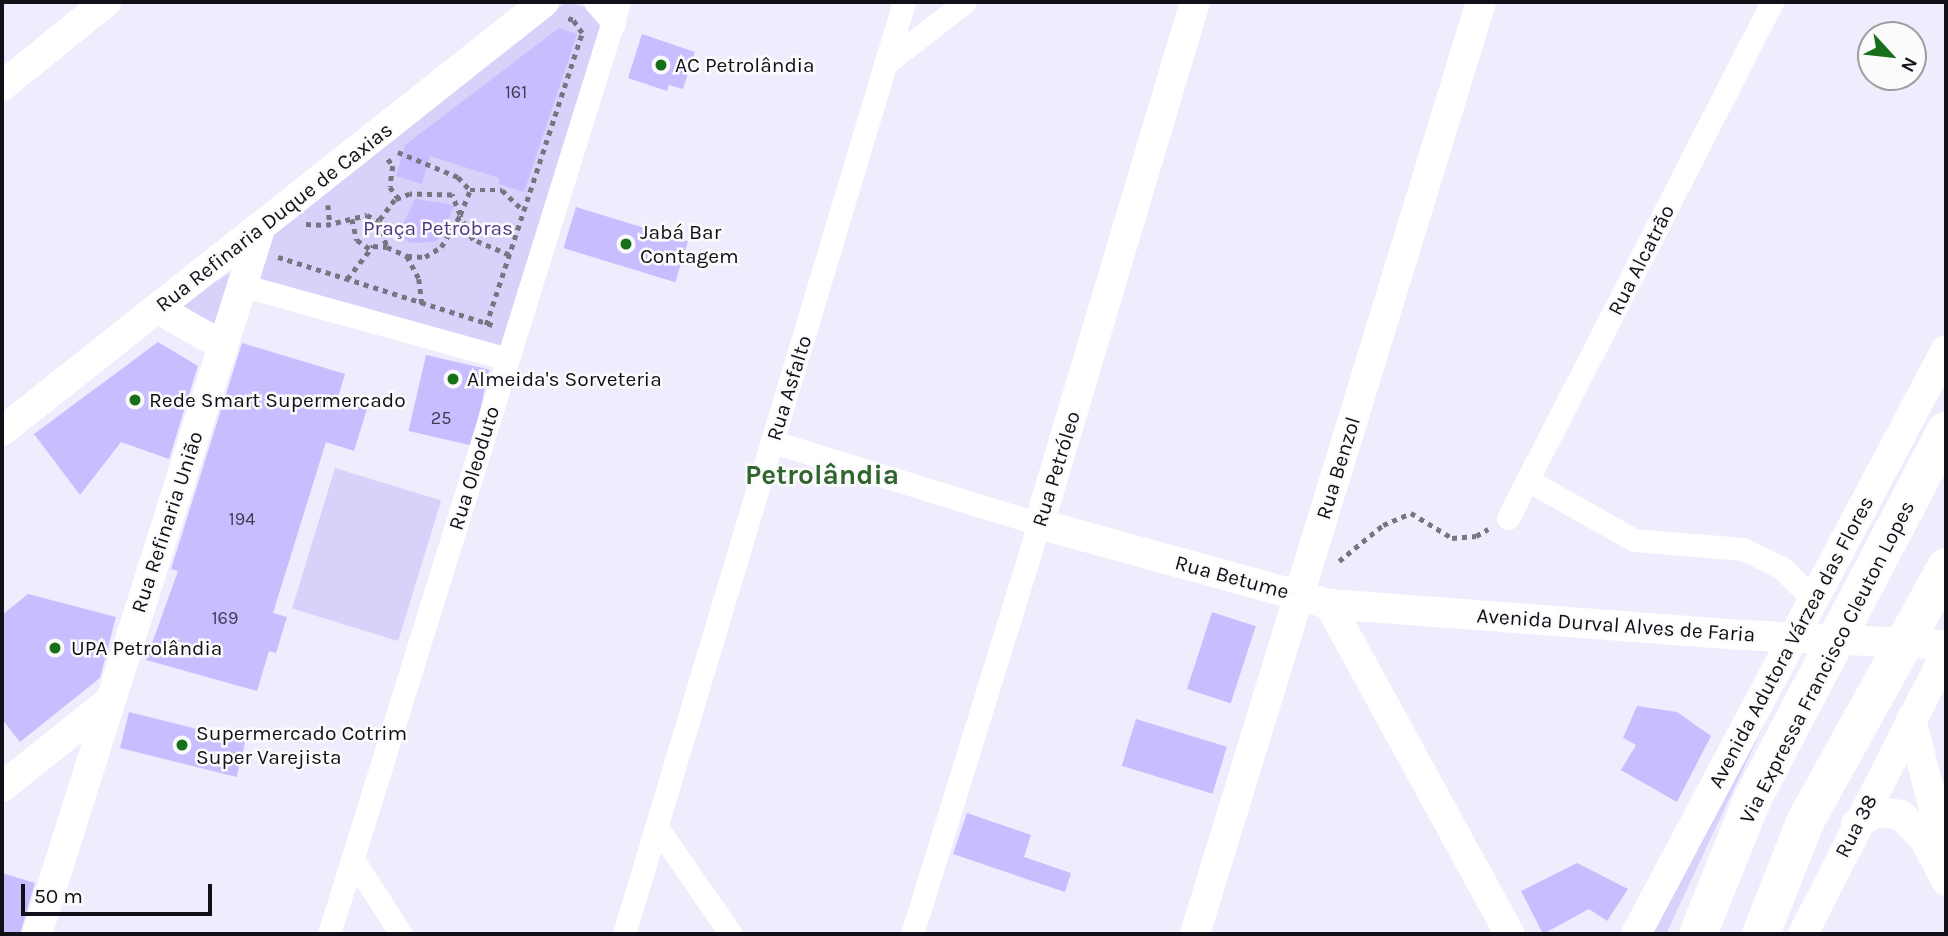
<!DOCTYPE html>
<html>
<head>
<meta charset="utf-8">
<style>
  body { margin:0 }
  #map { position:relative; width:1948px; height:936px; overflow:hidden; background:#efecfe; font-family:Karla,sans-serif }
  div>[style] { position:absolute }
  .green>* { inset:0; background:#d8d1fa; transform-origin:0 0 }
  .building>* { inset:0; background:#cabdff; transform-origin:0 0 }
  .path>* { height:4.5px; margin-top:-2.25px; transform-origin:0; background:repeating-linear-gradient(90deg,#777581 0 5px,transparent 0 10px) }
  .minor>* { height:23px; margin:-11.5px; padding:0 11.5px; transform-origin:11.5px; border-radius:11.5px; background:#fff }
  .tertiary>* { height:30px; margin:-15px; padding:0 15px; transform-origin:15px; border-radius:15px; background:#fff }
  .trunk>* { height:38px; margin:-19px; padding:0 19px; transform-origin:19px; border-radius:19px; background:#fff }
  .dots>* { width:19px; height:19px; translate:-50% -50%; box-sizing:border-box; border:4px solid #fbfbfb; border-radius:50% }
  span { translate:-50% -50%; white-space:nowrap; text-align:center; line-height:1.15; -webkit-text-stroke:5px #fbfbfb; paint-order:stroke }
  .number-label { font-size:18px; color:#3f3a51 }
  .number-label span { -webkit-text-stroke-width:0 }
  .poi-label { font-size:21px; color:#110f17 }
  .left { translate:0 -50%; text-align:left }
  .street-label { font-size:21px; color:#110f17 }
  .park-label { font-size:21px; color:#503a87 }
  .district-label { font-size:28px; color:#316530; font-weight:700 }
  .frame { position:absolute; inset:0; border:4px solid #110f17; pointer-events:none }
  .north { position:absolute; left:1857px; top:21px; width:70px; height:70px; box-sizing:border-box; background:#fbfbfb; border:2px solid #9d9da0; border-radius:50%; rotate:117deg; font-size:19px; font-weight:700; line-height:28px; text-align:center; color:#110f17 }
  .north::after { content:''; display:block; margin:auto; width:24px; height:32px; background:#166f19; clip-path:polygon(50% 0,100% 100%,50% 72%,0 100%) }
  .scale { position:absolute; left:21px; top:884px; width:191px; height:32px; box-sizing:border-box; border:4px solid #110f17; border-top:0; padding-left:9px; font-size:21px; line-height:24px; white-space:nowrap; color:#110f17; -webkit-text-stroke:5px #fbfbfb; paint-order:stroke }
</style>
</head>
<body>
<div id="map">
  <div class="green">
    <div style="clip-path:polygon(566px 2px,594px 9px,607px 26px,503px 353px,260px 280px,274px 228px)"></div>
    <div style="clip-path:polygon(233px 271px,216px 327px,179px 304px)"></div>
    <div style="left:335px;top:468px;width:111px;height:147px;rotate:17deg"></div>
    <div style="clip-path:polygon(1798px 652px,1666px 934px,1651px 934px)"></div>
  </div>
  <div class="building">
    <div style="clip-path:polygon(559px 28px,577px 34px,524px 192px,499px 184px,499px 178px,430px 156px,422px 184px,396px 176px,405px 145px)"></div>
    <div style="clip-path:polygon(642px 34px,695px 52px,683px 89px,669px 85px,667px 91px,628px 78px)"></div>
    <div style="clip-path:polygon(415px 199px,454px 205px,443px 235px,435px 242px,411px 243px,403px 238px,404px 222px)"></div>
    <div style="left:576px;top:207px;width:117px;height:43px;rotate:17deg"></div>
    <div style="clip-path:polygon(158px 342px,198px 366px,169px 459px,121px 442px,80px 495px,34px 434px)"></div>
    <div style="clip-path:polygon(242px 343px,345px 374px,337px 400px,367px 409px,354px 451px,326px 442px,273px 613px,287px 617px,276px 653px,269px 651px,257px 691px,146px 660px,178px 571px,171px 569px)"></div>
    <div style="left:426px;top:355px;width:65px;height:78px;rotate:13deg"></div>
    <div style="clip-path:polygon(28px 594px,116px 617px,100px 678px,20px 742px,2px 719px,2px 615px)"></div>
    <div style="left:1212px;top:612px;width:46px;height:81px;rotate:18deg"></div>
    <div style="clip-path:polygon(1637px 706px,1677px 712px,1711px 736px,1677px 802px,1621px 770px,1636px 745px,1623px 738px)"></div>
    <div style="left:129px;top:712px;width:120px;height:37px;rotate:14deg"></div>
    <div style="left:1136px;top:719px;width:95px;height:49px;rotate:17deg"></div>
    <div style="clip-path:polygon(967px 813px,1031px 835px,1024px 857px,1071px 873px,1065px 892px,953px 854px)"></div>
    <div style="clip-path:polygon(1577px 863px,1628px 889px,1607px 921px,1589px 909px,1543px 934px,1521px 891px)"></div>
    <div style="clip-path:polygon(2px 873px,35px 883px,20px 934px,2px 934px)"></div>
  </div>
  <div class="path">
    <div style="left:398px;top:152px;width:65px;rotate:22.6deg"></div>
    <div style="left:458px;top:177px;width:18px;rotate:47deg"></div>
    <div style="left:388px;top:159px;width:9px;rotate:54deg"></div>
    <div style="left:393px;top:166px;width:21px;rotate:98deg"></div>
    <div style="left:390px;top:187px;width:14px;rotate:54deg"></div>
    <div style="left:328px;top:205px;width:19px;rotate:84deg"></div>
    <div style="left:352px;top:219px;width:22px;rotate:77deg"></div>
    <div style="left:357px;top:240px;width:16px;rotate:35deg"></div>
    <div style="left:306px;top:224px;width:20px;rotate:3deg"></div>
    <div style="left:326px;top:225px;width:42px;rotate:-13.7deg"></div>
    <div style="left:367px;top:215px;width:13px;rotate:27deg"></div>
    <div style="left:509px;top:255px;width:39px;rotate:-157deg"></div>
    <div style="left:473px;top:240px;width:6px;rotate:-121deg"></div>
    <div style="left:470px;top:235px;width:22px;rotate:-117deg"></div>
    <div style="left:460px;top:215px;width:22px;rotate:-112deg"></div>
    <div style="left:452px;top:195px;width:42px;rotate:-178.6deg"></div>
    <div style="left:410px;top:194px;width:16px;rotate:158deg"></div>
    <div style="left:395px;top:200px;width:26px;rotate:127deg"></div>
    <div style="left:379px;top:221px;width:27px;rotate:73deg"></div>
    <div style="left:387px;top:247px;width:22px;rotate:24deg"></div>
    <div style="left:407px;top:256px;width:18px;rotate:3deg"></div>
    <div style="left:425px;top:257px;width:19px;rotate:-32deg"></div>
    <div style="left:441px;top:247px;width:37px;rotate:-59deg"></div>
    <div style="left:460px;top:215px;width:27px;rotate:-68deg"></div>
    <div style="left:470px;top:190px;width:32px"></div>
    <div style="left:502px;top:190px;width:29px;rotate:44deg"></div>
    <div style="left:407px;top:256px;width:26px;rotate:62deg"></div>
    <div style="left:419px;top:279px;width:25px;rotate:83deg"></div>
    <div style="left:278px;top:257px;width:229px;rotate:17.6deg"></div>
    <div style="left:347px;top:279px;width:42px;rotate:-51.8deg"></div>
    <div style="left:373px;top:246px;width:14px;rotate:4deg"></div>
    <div style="left:486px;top:325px;width:307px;rotate:-71.8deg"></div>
    <div style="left:582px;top:33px;width:16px;rotate:-125deg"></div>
    <div style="left:573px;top:20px;width:9px;rotate:-167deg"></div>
    <div style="left:1339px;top:561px;width:57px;rotate:-39.3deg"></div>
    <div style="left:1383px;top:525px;width:30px;rotate:-23deg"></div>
    <div style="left:1411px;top:513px;width:48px;rotate:31.4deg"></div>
    <div style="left:1452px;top:538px;width:24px;rotate:-5deg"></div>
    <div style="left:1476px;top:536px;width:14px;rotate:-30deg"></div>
  </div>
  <div class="minor">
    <div style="left:595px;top:2px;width:29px;rotate:49deg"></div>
    <div style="left:885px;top:64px;width:101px;rotate:-37.8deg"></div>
    <div style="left:241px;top:285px;width:276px;rotate:15.5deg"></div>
    <div style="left:773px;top:442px;width:278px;rotate:17.1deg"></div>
    <div style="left:1039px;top:524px;width:429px;rotate:107.2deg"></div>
    <div style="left:1529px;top:481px;width:120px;rotate:29.3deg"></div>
    <div style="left:1634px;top:540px;width:109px;rotate:4.7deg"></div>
    <div style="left:1743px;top:549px;width:43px;rotate:26deg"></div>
    <div style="left:1782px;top:568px;width:44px;rotate:45deg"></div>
    <div style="left:1508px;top:518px;width:580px;rotate:-62.9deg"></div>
    <div style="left:658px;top:829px;width:128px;rotate:55.2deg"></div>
    <div style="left:354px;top:861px;width:87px;rotate:57.2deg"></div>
    <div style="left:329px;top:934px;width:976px;rotate:-72.72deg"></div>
    <div style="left:624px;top:934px;width:973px;rotate:-73.28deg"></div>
  </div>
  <div class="tertiary">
    <div style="left:1195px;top:2px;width:545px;rotate:106.64deg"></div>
    <div style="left:1039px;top:524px;width:301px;rotate:15.4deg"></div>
    <div style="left:1329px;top:604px;width:416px;rotate:4.3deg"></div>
    <div style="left:1744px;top:635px;width:202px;rotate:2.8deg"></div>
    <div style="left:2px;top:86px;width:134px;rotate:-38.9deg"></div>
    <div style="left:158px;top:309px;width:75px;rotate:29.6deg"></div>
    <div style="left:2px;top:431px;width:691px;rotate:-38.36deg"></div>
    <div style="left:1329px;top:604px;width:376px;rotate:61.3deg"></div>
    <div style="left:1911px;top:719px;width:141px;rotate:75.7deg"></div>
    <div style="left:2px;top:787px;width:139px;rotate:-38.6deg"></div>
    <div style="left:1856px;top:824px;width:25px;rotate:-29deg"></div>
    <div style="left:1878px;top:812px;width:23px;rotate:7deg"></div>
    <div style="left:1901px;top:815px;width:35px;rotate:46deg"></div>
    <div style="left:1925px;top:840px;width:46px;rotate:62.9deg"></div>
    <div style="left:37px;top:934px;width:739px;rotate:-72.45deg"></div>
    <div style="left:1195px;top:934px;width:975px;rotate:-72.94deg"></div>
    <div style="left:1636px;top:934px;width:661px;rotate:-62.04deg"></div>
    <div style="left:1803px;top:934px;width:315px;rotate:-63deg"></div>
  </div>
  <div class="trunk">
    <div style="left:1698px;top:934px;width:147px;rotate:-68deg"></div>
    <div style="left:1753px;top:798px;width:415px;rotate:-62.3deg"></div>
    <div style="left:1761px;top:934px;width:123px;rotate:-68.5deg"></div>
    <div style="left:1806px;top:820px;width:289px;rotate:-61deg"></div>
  </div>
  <div class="dots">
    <div style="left:661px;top:65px;background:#166f19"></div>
    <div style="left:626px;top:244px;background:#166f19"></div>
    <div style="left:453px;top:379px;background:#166f19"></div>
    <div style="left:135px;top:400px;background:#166f19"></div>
    <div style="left:55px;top:648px;background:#166f19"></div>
    <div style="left:182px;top:745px;background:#166f19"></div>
  </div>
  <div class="number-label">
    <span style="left:516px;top:92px">161</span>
    <span style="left:441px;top:418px">25</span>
    <span style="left:242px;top:519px">194</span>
    <span style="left:225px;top:618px">169</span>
  </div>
  <div class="poi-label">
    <span class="left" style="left:675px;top:65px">AC Petrolândia</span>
    <span class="left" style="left:640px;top:244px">Jabá Bar<br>Contagem</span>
    <span class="left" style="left:467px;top:379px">Almeida's Sorveteria</span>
    <span class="left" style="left:149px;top:400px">Rede Smart Supermercado</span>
    <span class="left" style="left:71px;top:648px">UPA Petrolândia</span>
    <span class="left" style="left:196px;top:745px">Supermercado Cotrim<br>Super Varejista</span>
  </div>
  <div class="street-label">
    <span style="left:274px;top:217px;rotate:-38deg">Rua Refinaria Duque de Caxias</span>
    <span style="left:1641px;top:260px;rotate:-63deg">Rua Alcatrão</span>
    <span style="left:789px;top:388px;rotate:-73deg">Rua Asfalto</span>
    <span style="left:474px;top:468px;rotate:-73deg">Rua Oleoduto</span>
    <span style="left:1338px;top:468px;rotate:-73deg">Rua Benzol</span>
    <span style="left:1056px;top:469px;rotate:-73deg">Rua Petróleo</span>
    <span style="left:167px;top:522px;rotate:-72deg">Rua Refinaria União</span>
    <span style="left:1232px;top:577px;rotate:15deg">Rua Betume</span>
    <span style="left:1616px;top:625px;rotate:4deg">Avenida Durval Alves de Faria</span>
    <span style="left:1791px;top:642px;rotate:-62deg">Avenida Adutora Várzea das Flores</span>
    <span style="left:1827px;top:662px;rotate:-63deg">Via Expressa Francisco Cleuton Lopes</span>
    <span style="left:1856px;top:826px;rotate:-63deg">Rua 38</span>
  </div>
  <div class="park-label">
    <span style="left:438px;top:228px">Praça Petrobras</span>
  </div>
  <div class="district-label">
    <span style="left:822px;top:475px">Petrolândia</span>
  </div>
  <div class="frame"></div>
  <div class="north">N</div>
  <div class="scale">50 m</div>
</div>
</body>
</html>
